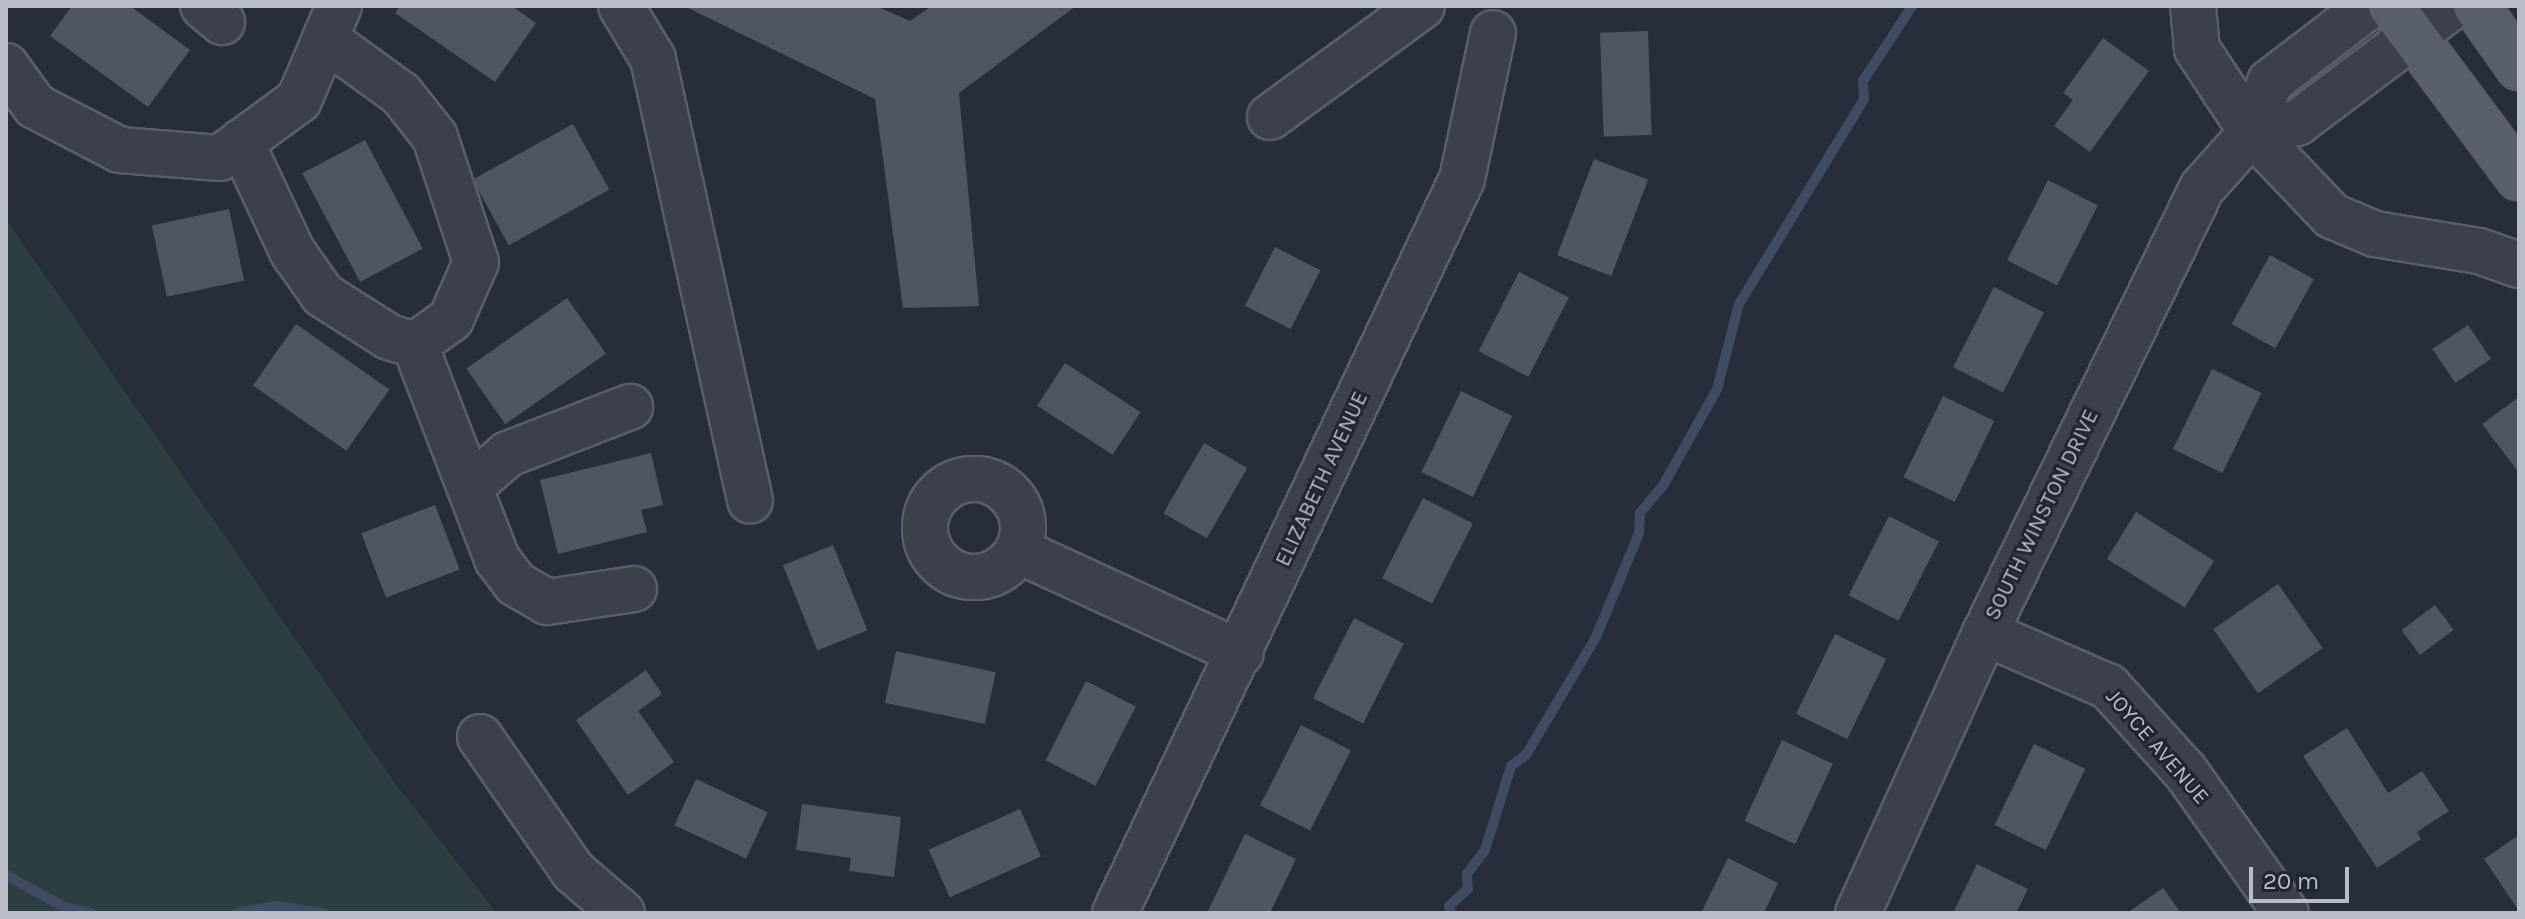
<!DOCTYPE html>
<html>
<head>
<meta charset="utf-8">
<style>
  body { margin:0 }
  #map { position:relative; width:2525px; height:919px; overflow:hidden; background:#272e3b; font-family:Karla,sans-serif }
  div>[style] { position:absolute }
  .green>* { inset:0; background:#2d3e40 }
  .stream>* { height:10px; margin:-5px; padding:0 5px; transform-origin:5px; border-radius:5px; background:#3f4b62 }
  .building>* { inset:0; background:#4e5563; transform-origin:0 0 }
  .roads { filter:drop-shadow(2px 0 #595e69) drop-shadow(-2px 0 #595e69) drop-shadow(0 2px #595e69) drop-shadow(0 -2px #595e69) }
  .minor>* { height:44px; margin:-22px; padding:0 22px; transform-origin:22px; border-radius:22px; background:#3b404b }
  .minor>.ring { margin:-22px; padding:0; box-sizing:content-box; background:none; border:44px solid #3b404b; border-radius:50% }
  .major>* { height:44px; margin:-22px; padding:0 22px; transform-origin:22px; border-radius:22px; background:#595f6b }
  span { translate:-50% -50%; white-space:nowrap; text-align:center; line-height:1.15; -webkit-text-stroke:6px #202530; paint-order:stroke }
  .street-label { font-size:22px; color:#b7bcc6 }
  .frame { position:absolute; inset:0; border:8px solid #b7bcc6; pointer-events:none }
  .scale { position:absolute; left:2249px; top:867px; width:100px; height:36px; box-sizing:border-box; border:4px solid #b7bcc6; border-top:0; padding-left:10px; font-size:24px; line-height:28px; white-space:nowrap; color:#b7bcc6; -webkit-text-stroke:6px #202530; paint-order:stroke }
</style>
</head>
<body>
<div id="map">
  <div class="green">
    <div style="clip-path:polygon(6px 219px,394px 782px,497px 913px,6px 913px)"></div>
  </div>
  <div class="stream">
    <div style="left:6px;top:875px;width:66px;rotate:28.9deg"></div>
    <div style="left:64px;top:907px;width:28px;rotate:13deg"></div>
    <div style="left:236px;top:913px;width:40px;rotate:-10deg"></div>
    <div style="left:275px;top:906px;width:49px;rotate:8.3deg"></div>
    <div style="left:1451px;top:913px;width:7px;rotate:-106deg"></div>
    <div style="left:1449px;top:906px;width:25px;rotate:-42deg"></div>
    <div style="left:1468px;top:889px;width:15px;rotate:-94deg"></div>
    <div style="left:1467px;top:874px;width:30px;rotate:-53deg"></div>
    <div style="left:1485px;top:850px;width:88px;rotate:-72.8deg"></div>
    <div style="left:1511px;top:766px;width:19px;rotate:-36deg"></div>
    <div style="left:1526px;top:755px;width:137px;rotate:-59.3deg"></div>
    <div style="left:1596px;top:637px;width:113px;rotate:-67.5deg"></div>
    <div style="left:1639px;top:533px;width:20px;rotate:-87deg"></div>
    <div style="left:1640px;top:513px;width:38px;rotate:-50deg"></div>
    <div style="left:1664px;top:484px;width:109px;rotate:-60.8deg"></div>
    <div style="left:1717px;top:389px;width:88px;rotate:-75.5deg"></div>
    <div style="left:1739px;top:304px;width:240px;rotate:-58.6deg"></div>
    <div style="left:1864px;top:99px;width:18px;rotate:-93deg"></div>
    <div style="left:1863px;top:81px;width:90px;rotate:-56.8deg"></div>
  </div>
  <div class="building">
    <div style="clip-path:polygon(72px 6px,130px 6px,190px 50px,148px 107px,50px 36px)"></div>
    <div style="clip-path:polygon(400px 6px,512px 6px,536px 23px,495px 82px,395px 13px)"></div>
    <div style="clip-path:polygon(684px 6px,876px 6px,910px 21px,932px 6px,1076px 6px,959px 93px,979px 306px,903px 308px,875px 99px)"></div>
    <div style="left:1648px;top:31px;width:104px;height:48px;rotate:88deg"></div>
    <div style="clip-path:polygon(2103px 38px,2149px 71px,2090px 152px,2054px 126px,2073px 100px,2063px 93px)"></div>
    <div style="left:573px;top:124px;width:75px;height:115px;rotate:61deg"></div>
    <div style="left:365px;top:140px;width:123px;height:71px;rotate:62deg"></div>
    <div style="left:1594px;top:159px;width:58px;height:103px;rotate:21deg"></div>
    <div style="left:2048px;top:180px;width:56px;height:90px;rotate:27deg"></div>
    <div style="left:229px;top:209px;width:73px;height:79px;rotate:78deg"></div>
    <div style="left:1275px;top:247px;width:51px;height:66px;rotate:27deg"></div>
    <div style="left:2270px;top:255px;width:50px;height:79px;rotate:29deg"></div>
    <div style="left:1519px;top:272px;width:56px;height:89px;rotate:27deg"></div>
    <div style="left:1994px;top:287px;width:56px;height:90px;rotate:27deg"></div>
    <div style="left:567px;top:298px;width:68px;height:123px;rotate:55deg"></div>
    <div style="left:296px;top:324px;width:114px;height:75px;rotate:35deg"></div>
    <div style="left:2468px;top:325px;width:41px;height:43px;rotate:56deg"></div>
    <div style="left:1065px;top:363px;width:90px;height:51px;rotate:33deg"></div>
    <div style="left:2212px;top:369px;width:55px;height:89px;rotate:26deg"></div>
    <div style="left:1461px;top:391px;width:57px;height:90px;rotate:26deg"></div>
    <div style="left:1943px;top:396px;width:57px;height:90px;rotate:26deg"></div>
    <div style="clip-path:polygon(2519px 397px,2519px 473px,2482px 424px)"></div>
    <div style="left:1204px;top:443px;width:50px;height:81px;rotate:30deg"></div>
    <div style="clip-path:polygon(651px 453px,663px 505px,641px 510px,647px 532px,558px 554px,540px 480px)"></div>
    <div style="left:1423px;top:498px;width:56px;height:90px;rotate:27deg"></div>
    <div style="left:435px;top:505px;width:69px;height:79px;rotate:69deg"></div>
    <div style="left:2136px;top:512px;width:92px;height:55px;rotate:32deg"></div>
    <div style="left:1889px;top:516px;width:56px;height:89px;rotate:27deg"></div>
    <div style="left:833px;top:545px;width:92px;height:54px;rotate:68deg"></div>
    <div style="left:2278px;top:584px;width:78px;height:79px;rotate:55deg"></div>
    <div style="left:2435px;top:605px;width:31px;height:42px;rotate:53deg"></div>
    <div style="left:1354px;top:618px;width:56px;height:90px;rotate:27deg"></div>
    <div style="left:1835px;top:634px;width:57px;height:89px;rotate:26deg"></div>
    <div style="left:896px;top:651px;width:102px;height:53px;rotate:12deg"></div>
    <div style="clip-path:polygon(646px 670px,662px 694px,638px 711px,674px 762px,628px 795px,576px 720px)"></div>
    <div style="left:1086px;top:681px;width:56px;height:89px;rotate:27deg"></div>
    <div style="left:1301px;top:725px;width:56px;height:90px;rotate:27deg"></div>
    <div style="clip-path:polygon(2347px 728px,2388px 793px,2422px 771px,2449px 811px,2417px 832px,2421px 839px,2377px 868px,2303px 756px)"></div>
    <div style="left:1782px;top:740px;width:56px;height:89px;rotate:25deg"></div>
    <div style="left:2034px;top:744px;width:57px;height:90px;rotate:26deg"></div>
    <div style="left:696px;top:779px;width:79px;height:51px;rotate:25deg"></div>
    <div style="clip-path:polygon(802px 804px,901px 817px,894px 877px,849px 871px,851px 858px,796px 850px)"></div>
    <div style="left:1020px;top:809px;width:52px;height:100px;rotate:66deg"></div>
    <div style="clip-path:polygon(1245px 834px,1296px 859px,1270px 913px,1207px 913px)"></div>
    <div style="clip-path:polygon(2519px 835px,2519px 906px,2517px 908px,2484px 859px)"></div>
    <div style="clip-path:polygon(1728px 858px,1778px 883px,1764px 913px,1701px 913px)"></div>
    <div style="clip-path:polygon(1977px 864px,2028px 889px,2016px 913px,1953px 913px)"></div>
    <div style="clip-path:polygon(2163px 888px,2181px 913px,2127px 913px)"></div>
  </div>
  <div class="roads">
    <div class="minor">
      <div style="left:203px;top:6px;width:25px;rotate:40deg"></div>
      <div style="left:621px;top:6px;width:62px;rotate:58.9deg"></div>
      <div style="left:653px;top:59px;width:452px;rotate:77.6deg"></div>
      <div style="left:2193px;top:6px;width:43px;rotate:84.7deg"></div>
      <div style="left:2197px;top:49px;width:49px;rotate:56.6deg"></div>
      <div style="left:2224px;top:90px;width:50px;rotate:56.3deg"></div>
      <div style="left:2252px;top:132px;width:116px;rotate:46.4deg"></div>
      <div style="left:2332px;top:216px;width:47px;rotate:22.7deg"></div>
      <div style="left:2375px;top:234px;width:105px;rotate:9.3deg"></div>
      <div style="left:2479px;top:251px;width:42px;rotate:19.3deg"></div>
      <div style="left:6px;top:66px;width:49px;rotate:54.1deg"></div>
      <div style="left:35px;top:106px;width:96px;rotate:27.4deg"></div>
      <div style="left:120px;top:150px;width:100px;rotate:4.6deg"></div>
      <div style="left:220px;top:158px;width:98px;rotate:-36.3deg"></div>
      <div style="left:299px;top:100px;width:102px;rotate:-66.9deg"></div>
      <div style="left:1270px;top:117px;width:188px;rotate:-36.1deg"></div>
      <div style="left:2252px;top:132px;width:46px;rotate:-11.3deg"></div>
      <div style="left:2297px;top:123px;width:195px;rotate:-36.9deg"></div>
      <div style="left:241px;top:142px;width:120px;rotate:64.9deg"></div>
      <div style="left:292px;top:251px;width:54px;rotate:54.8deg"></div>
      <div style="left:323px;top:295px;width:78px;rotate:32.5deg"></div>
      <div style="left:389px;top:337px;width:27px;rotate:17deg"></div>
      <div style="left:415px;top:345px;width:44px;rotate:-35.8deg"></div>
      <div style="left:451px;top:319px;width:62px;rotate:-66.3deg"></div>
      <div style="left:476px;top:262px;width:132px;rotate:-108.2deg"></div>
      <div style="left:435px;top:137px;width:55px;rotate:-128.3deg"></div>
      <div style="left:401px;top:94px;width:94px;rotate:-144.1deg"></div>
      <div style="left:415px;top:345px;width:229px;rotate:69deg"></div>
      <div style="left:497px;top:559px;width:31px;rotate:53deg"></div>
      <div style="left:516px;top:584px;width:36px;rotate:30deg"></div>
      <div style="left:547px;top:602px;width:88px;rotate:-8.5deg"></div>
      <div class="ring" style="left:925px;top:479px;width:54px;height:54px"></div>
      <div style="left:470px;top:487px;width:50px;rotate:-41deg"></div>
      <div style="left:508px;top:454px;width:131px;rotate:-21.1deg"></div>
      <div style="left:1019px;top:551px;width:244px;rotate:24.7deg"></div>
      <div style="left:1985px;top:633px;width:135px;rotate:23.5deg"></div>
      <div style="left:2109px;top:687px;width:113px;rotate:47.9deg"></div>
      <div style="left:2185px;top:771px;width:174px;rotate:54.6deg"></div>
      <div style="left:480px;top:737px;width:165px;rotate:55.2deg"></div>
      <div style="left:574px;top:872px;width:63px;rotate:40.5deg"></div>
      <div style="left:1115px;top:913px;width:812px;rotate:-64.7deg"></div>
      <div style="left:1462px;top:179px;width:149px;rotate:-78deg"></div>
      <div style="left:1858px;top:913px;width:307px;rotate:-65.6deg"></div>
      <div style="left:1985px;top:633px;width:496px;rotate:-64deg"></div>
      <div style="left:2203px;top:187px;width:74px;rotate:-48.3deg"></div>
      <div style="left:2252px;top:132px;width:53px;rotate:-70.2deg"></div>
      <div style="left:2270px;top:82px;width:125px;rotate:-37.5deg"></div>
    </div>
    <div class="major">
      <div style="left:2391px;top:6px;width:214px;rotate:53.3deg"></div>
      <div style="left:2476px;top:6px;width:75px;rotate:54.8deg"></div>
    </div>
  </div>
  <div class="street-label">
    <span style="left:1322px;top:479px;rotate:-65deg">ELIZABETH AVENUE</span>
    <span style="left:2042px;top:515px;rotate:-64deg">SOUTH WINSTON DRIVE</span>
    <span style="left:2157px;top:747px;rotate:49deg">JOYCE AVENUE</span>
  </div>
  <div class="frame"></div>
  <div class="scale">20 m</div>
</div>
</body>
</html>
